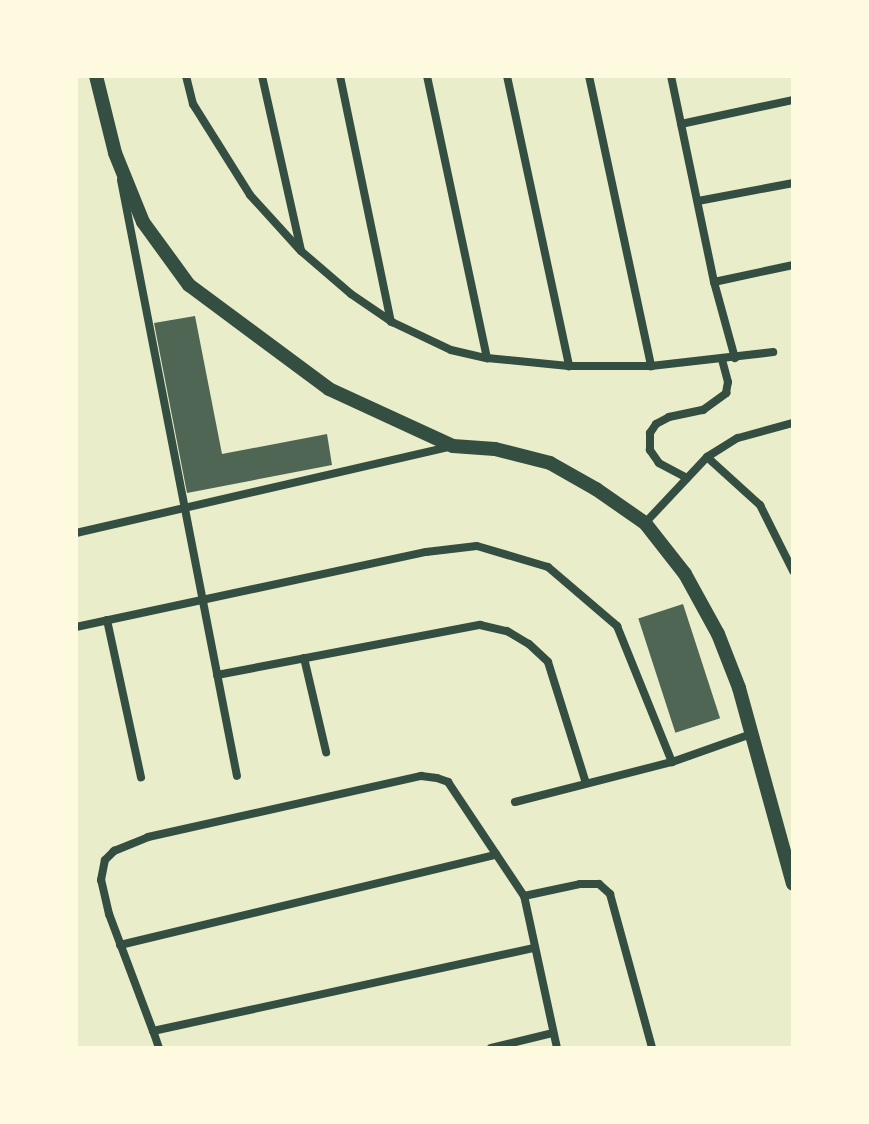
<!DOCTYPE html>
<html>
<head>
<meta charset="utf-8">
<style>
  body { margin:0 }
  #map { position:relative; width:869px; height:1124px; overflow:hidden; background:#e9edc9; font-family:"Public Sans",sans-serif }
  div>[style] { position:absolute }
  .building>* { inset:0; background:#4f6655; transform-origin:0 0 }
  .minor>* { height:8px; margin:-4px; padding:0 4px; transform-origin:4px; border-radius:4px; background:#344e41 }
  .tertiary>* { height:14px; margin:-7px; padding:0 7px; transform-origin:7px; border-radius:7px; background:#344e41 }
  span { translate:-50% -50%; white-space:nowrap; text-align:center; line-height:1.15; -webkit-text-stroke:8px #fefae0; paint-order:stroke }
  .frame { position:absolute; inset:0; border:78px solid #fefae0; pointer-events:none }
</style>
</head>
<body>
<div id="map">
  <div class="building">
    <div style="clip-path:polygon(195px 316px,222px 454px,327px 434px,332px 465px,187px 493px,154px 323px)"></div>
    <div style="left:683px;top:604px;width:120px;height:47px;rotate:72deg"></div>
  </div>
  <div class="minor">
    <div style="left:186px;top:76px;width:29px;rotate:76deg"></div>
    <div style="left:193px;top:104px;width:107px;rotate:57.9deg"></div>
    <div style="left:250px;top:195px;width:76px;rotate:47.7deg"></div>
    <div style="left:301px;top:251px;width:66px;rotate:40.7deg"></div>
    <div style="left:351px;top:294px;width:50px;rotate:34.3deg"></div>
    <div style="left:392px;top:322px;width:65px;rotate:25.4deg"></div>
    <div style="left:451px;top:350px;width:37px;rotate:13deg"></div>
    <div style="left:487px;top:358px;width:82px;rotate:5.6deg"></div>
    <div style="left:569px;top:366px;width:82px"></div>
    <div style="left:651px;top:366px;width:123px;rotate:-6.5deg"></div>
    <div style="left:262px;top:76px;width:178px;rotate:77.4deg"></div>
    <div style="left:340px;top:76px;width:251px;rotate:78.3deg"></div>
    <div style="left:427px;top:76px;width:288px;rotate:78deg"></div>
    <div style="left:507px;top:76px;width:297px;rotate:77.9deg"></div>
    <div style="left:589px;top:76px;width:297px;rotate:77.9deg"></div>
    <div style="left:671px;top:76px;width:210px;rotate:78.2deg"></div>
    <div style="left:714px;top:282px;width:79px;rotate:74.6deg"></div>
    <div style="left:681px;top:124px;width:115px;rotate:-12.1deg"></div>
    <div style="left:121px;top:180px;width:607px;rotate:78.99deg"></div>
    <div style="left:698px;top:201px;width:97px;rotate:-10.7deg"></div>
    <div style="left:714px;top:282px;width:81px;rotate:-12.1deg"></div>
    <div style="left:707px;top:457px;width:72px;rotate:42.2deg"></div>
    <div style="left:760px;top:505px;width:74px;rotate:63.4deg"></div>
    <div style="left:687px;top:478px;width:32px;rotate:-152deg"></div>
    <div style="left:659px;top:463px;width:16px;rotate:-125deg"></div>
    <div style="left:650px;top:450px;width:17px;rotate:-90deg"></div>
    <div style="left:650px;top:433px;width:11px;rotate:-56deg"></div>
    <div style="left:656px;top:424px;width:15px;rotate:-28deg"></div>
    <div style="left:669px;top:417px;width:35px;rotate:-12deg"></div>
    <div style="left:703px;top:410px;width:29px;rotate:-36deg"></div>
    <div style="left:726px;top:393px;width:11px;rotate:-80deg"></div>
    <div style="left:728px;top:382px;width:23px;rotate:-105deg"></div>
    <div style="left:645px;top:523px;width:91px;rotate:-46.8deg"></div>
    <div style="left:707px;top:457px;width:36px;rotate:-32deg"></div>
    <div style="left:738px;top:438px;width:57px;rotate:-15.3deg"></div>
    <div style="left:76px;top:533px;width:383px;rotate:-13deg"></div>
    <div style="left:107px;top:620px;width:161px;rotate:77.8deg"></div>
    <div style="left:76px;top:627px;width:358px;rotate:-12.1deg"></div>
    <div style="left:426px;top:552px;width:51px;rotate:-6.7deg"></div>
    <div style="left:477px;top:546px;width:74px;rotate:16.5deg"></div>
    <div style="left:548px;top:567px;width:91px;rotate:40.5deg"></div>
    <div style="left:617px;top:626px;width:147px;rotate:68deg"></div>
    <div style="left:304px;top:658px;width:97px;rotate:76.8deg"></div>
    <div style="left:217px;top:675px;width:268px;rotate:-10.8deg"></div>
    <div style="left:480px;top:625px;width:28px;rotate:13deg"></div>
    <div style="left:507px;top:631px;width:26px;rotate:31deg"></div>
    <div style="left:529px;top:644px;width:26px;rotate:43deg"></div>
    <div style="left:548px;top:662px;width:127px;rotate:72.6deg"></div>
    <div style="left:515px;top:802px;width:162px;rotate:-14.3deg"></div>
    <div style="left:672px;top:762px;width:84px;rotate:-19.5deg"></div>
    <div style="left:120px;top:945px;width:387px;rotate:-13.5deg"></div>
    <div style="left:153px;top:1031px;width:125px;rotate:-110.6deg"></div>
    <div style="left:109px;top:914px;width:35px;rotate:-103deg"></div>
    <div style="left:101px;top:880px;width:20px;rotate:-79deg"></div>
    <div style="left:105px;top:860px;width:13px;rotate:-45deg"></div>
    <div style="left:114px;top:851px;width:37px;rotate:-22deg"></div>
    <div style="left:148px;top:837px;width:280px;rotate:-12.6deg"></div>
    <div style="left:421px;top:776px;width:16px;rotate:7deg"></div>
    <div style="left:437px;top:778px;width:12px;rotate:20deg"></div>
    <div style="left:448px;top:782px;width:137px;rotate:56.3deg"></div>
    <div style="left:159px;top:1048px;width:18px;rotate:-109deg"></div>
    <div style="left:153px;top:1031px;width:389px;rotate:-12.3deg"></div>
    <div style="left:491px;top:1048px;width:64px;rotate:-13.6deg"></div>
    <div style="left:557px;top:1048px;width:156px;rotate:-102.2deg"></div>
    <div style="left:524px;top:896px;width:57px;rotate:-12.1deg"></div>
    <div style="left:580px;top:884px;width:19px"></div>
    <div style="left:599px;top:884px;width:15px;rotate:42deg"></div>
    <div style="left:610px;top:894px;width:160px;rotate:74.7deg"></div>
  </div>
  <div class="tertiary">
    <div style="left:96px;top:76px;width:79px;rotate:76.1deg"></div>
    <div style="left:115px;top:153px;width:74px;rotate:67.9deg"></div>
    <div style="left:143px;top:222px;width:78px;rotate:53.9deg"></div>
    <div style="left:189px;top:285px;width:174px;rotate:36.6deg"></div>
    <div style="left:329px;top:389px;width:136px;rotate:24.7deg"></div>
    <div style="left:453px;top:446px;width:42px;rotate:4.1deg"></div>
    <div style="left:495px;top:449px;width:57px;rotate:14.3deg"></div>
    <div style="left:550px;top:463px;width:53px;rotate:29.5deg"></div>
    <div style="left:596px;top:489px;width:60px;rotate:34.8deg"></div>
    <div style="left:645px;top:523px;width:65px;rotate:51.9deg"></div>
    <div style="left:685px;top:574px;width:68px;rotate:61.2deg"></div>
    <div style="left:718px;top:634px;width:58px;rotate:68.7deg"></div>
    <div style="left:739px;top:688px;width:203px;rotate:74.6deg"></div>
  </div>
  <div class="frame"></div>
</div>
</body>
</html>
